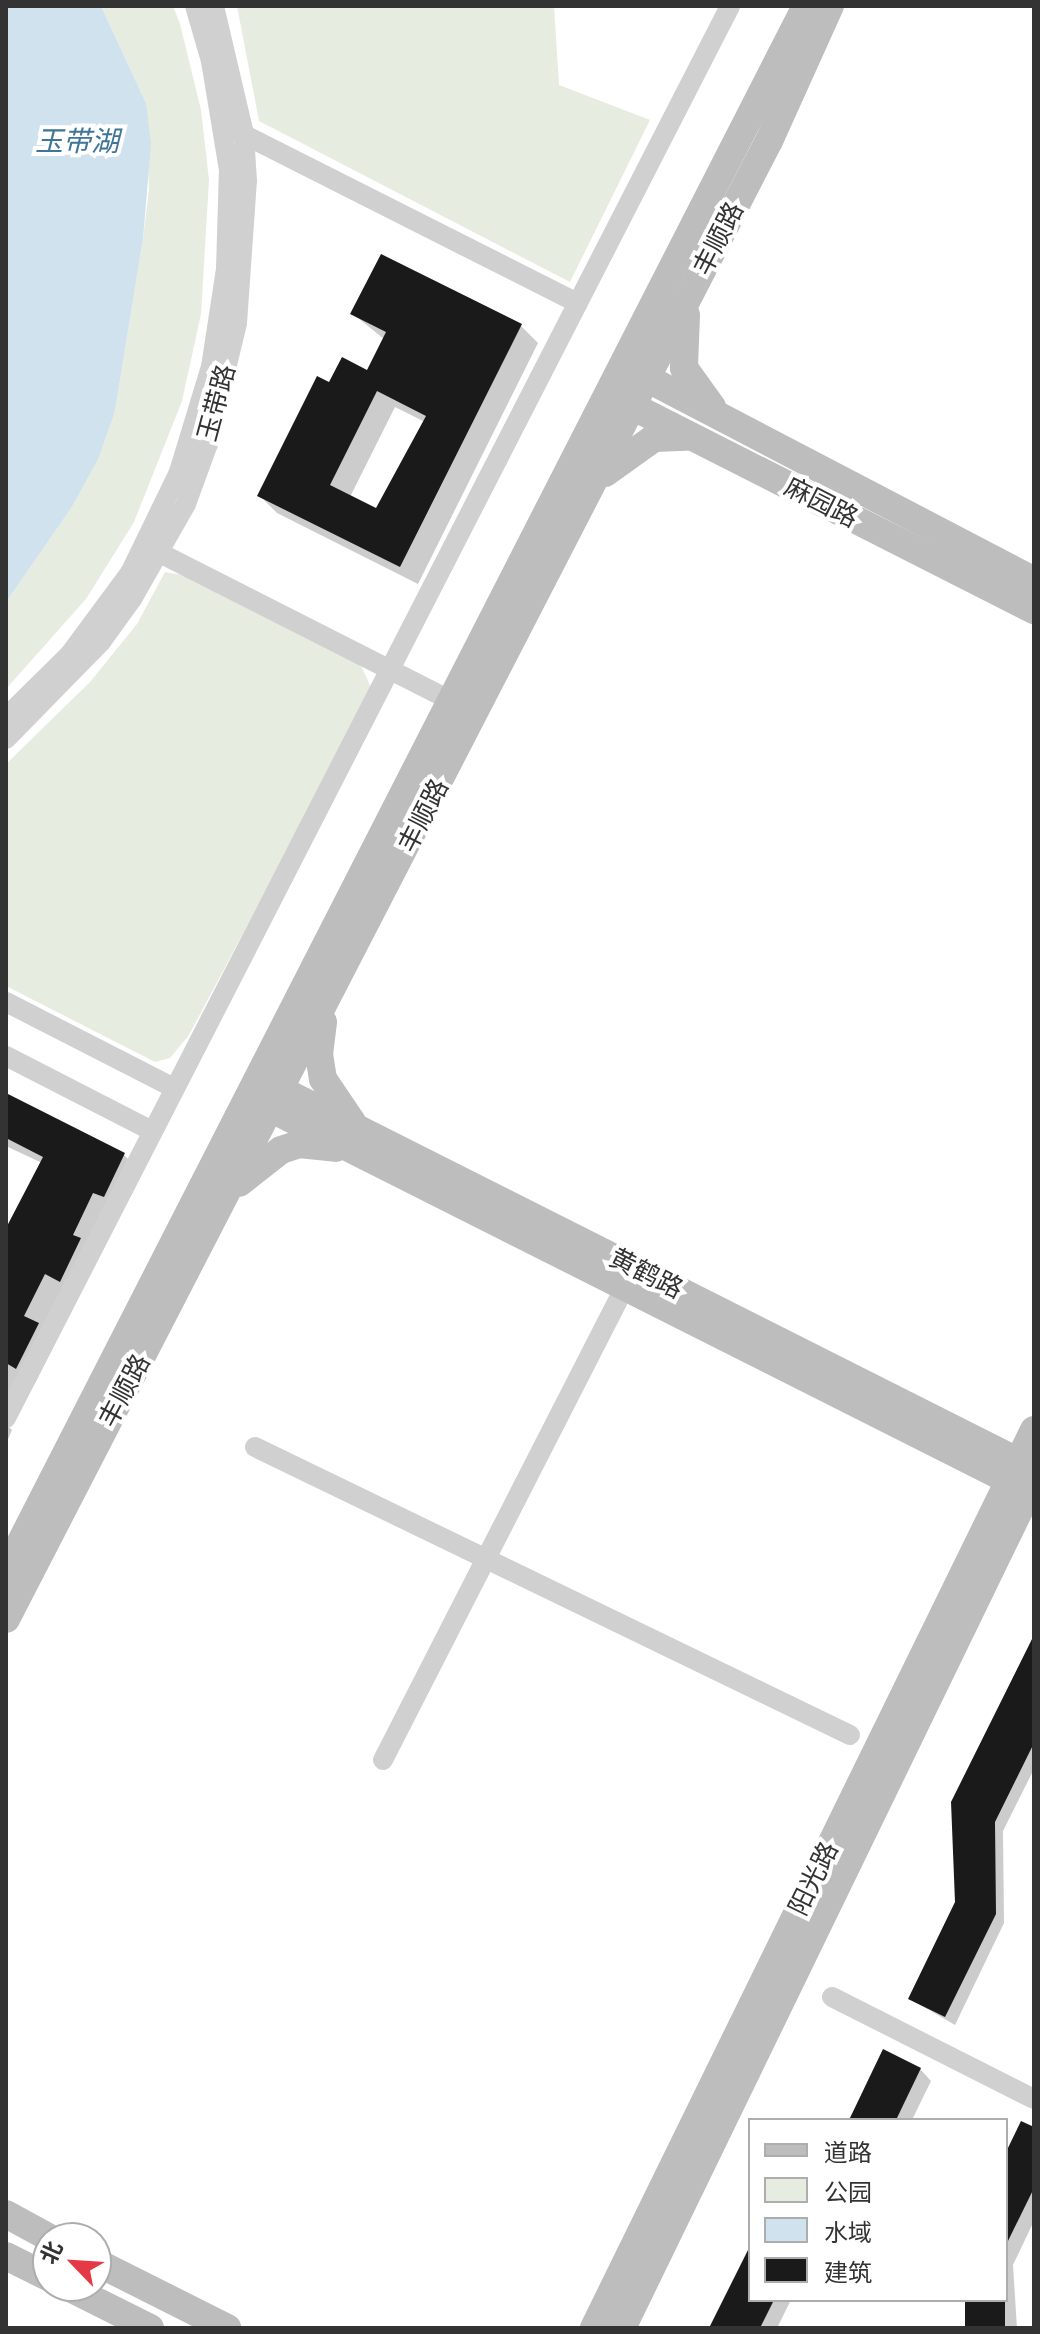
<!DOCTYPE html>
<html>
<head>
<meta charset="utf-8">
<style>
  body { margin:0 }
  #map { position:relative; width:1040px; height:2334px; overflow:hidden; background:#fff; font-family:Roboto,"Noto Sans SC",sans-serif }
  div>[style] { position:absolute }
  .green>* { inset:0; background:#e6ecdf }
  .water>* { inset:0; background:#cfe2ee }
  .shadow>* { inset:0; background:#0003 }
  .building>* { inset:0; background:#1a1a1a; transform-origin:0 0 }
  .street>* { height:20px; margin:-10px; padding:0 10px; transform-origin:10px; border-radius:10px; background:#d0d0d0 }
  .secondary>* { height:28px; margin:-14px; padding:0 14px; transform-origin:14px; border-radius:14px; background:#bdbdbd }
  span { translate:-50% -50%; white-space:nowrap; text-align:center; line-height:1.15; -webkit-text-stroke:8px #fff; paint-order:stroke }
  .street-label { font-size:26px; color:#333 }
  .water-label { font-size:28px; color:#3f7597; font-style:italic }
  .frame { position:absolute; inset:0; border:8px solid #333; pointer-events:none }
  .legend { position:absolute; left:748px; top:2118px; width:260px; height:184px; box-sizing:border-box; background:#fff; border:2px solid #adadad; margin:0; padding:10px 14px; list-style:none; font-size:24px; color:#333 }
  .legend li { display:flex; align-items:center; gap:16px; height:40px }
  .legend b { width:40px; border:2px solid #adadad }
  .north { position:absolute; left:32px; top:2222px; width:80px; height:80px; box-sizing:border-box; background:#fff; border:2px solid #adadad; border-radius:50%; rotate:295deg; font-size:22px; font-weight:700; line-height:32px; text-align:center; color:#333 }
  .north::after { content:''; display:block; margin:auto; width:28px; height:36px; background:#e63946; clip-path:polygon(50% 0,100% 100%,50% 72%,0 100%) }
</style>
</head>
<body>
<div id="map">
  <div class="green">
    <div style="clip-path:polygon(101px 6px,173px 6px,180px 24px,201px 110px,209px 180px,201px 314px,182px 401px,134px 522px,86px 599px,6px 689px,6px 602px,70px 510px,115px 411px,143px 239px,149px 190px,146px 103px)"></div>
    <div style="clip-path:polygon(237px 6px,554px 6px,559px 85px,650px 120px,570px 282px,259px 121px)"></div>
    <div style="clip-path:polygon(165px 572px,189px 576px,359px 661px,372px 690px,189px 1035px,170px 1058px,155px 1062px,6px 986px,6px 764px,90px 682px,137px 624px)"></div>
  </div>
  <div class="water">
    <div style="clip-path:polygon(6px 6px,101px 6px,146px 103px,151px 144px,143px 239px,115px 411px,98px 459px,70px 510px,6px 602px)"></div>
  </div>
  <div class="shadow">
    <div style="clip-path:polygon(evenodd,353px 314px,520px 325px,538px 343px,418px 584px,277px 513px,260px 496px,330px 385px,368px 372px,384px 339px,353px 314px,395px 407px,425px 422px,377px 510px,350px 497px,395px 407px)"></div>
    <div style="clip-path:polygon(6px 1095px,124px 1155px,141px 1172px,34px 1385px,26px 1381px,6px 1423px,6px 1236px,42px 1163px,8px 1147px,6px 1152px)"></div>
    <div style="clip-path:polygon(6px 1424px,12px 1430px,6px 1444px)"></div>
    <div style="clip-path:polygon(1034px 1640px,1034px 1769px,1003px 1831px,1004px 1923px,955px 2025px,910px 1999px,957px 1903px)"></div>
    <div style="clip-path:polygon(920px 2069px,931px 2081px,912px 2120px,851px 2120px)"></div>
    <div style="clip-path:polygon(1034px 2129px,1034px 2221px,1013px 2265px,1017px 2328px,969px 2328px,967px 2300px,1006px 2300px,1006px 2157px)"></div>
    <div style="clip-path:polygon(750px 2251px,750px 2300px,791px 2300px,777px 2328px,711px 2328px)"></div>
  </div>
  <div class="building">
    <div style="clip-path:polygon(evenodd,381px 254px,522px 324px,400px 567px,257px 496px,317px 376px,329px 382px,342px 357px,367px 370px,386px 332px,350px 314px,381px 254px,377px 391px,426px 416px,376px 508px,330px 485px,377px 391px)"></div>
    <div style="clip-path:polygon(6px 1093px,125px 1153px,104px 1197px,93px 1193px,73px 1235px,81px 1238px,60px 1282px,45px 1274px,24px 1316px,39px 1323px,16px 1369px,6px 1363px,6px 1228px,43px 1157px,6px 1138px)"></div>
    <div style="clip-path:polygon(1034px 1635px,1034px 1743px,995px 1822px,996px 1914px,945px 2017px,908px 1999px,955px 1902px,951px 1802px)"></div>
    <div style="clip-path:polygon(883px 2049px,921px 2068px,896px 2120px,849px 2120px)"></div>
    <div style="clip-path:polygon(1021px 2121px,1034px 2127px,1034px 2188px,1006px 2245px,1006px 2152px)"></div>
    <div style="clip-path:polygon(750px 2246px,750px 2300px,774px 2300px,760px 2328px,709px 2328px)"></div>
    <div style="left:965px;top:2300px;width:40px;height:28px"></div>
  </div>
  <div class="street">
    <div style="left:235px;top:130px;width:384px;rotate:26.8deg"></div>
    <div style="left:152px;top:549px;width:339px;rotate:26.9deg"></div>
    <div style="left:6px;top:717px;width:90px;rotate:-44.5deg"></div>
    <div style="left:70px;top:654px;width:101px;rotate:-53.5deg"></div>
    <div style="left:130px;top:573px;width:112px;rotate:-64.1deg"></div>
    <div style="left:179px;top:472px;width:110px;rotate:-73.1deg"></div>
    <div style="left:211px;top:367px;width:99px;rotate:-81.3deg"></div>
    <div style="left:226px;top:269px;width:99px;rotate:-88.3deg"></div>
    <div style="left:229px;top:170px;width:110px;rotate:-99.4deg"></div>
    <div style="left:211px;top:61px;width:57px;rotate:-106.2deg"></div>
    <div style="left:6px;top:739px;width:136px;rotate:-45.6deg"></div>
    <div style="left:101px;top:642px;width:53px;rotate:-54.2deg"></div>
    <div style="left:132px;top:599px;width:109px;rotate:-60.4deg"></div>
    <div style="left:186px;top:504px;width:64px;rotate:-69.9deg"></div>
    <div style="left:208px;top:444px;width:124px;rotate:-76.5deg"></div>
    <div style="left:237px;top:323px;width:142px;rotate:-86deg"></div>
    <div style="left:247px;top:181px;width:47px;rotate:-93.7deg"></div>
    <div style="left:244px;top:134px;width:131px;rotate:-103.2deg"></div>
    <div style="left:6px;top:1002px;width:189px;rotate:27.1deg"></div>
    <div style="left:6px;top:1056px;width:164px;rotate:27.2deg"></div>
    <div style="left:6px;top:1418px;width:1587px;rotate:-62.85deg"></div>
    <div style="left:255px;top:1447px;width:661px;rotate:25.83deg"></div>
    <div style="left:383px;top:1760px;width:545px;rotate:-62.92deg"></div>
    <div style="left:832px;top:1997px;width:226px;rotate:26.8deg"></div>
  </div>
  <div class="secondary">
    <div style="left:686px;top:315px;width:53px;rotate:92.2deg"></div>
    <div style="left:684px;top:368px;width:48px;rotate:54.3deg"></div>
    <div style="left:631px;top:370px;width:455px;rotate:27.6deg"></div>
    <div style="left:616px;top:398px;width:469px;rotate:26.9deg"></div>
    <div style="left:605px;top:473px;width:60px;rotate:-35.5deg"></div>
    <div style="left:654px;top:438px;width:32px;rotate:-2deg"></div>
    <div style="left:323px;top:1022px;width:32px;rotate:97deg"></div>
    <div style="left:319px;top:1054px;width:25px;rotate:81deg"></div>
    <div style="left:323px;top:1079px;width:52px;rotate:56deg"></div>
    <div style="left:267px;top:1083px;width:858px;rotate:26.74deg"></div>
    <div style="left:256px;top:1101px;width:862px;rotate:26.74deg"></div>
    <div style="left:239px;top:1183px;width:53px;rotate:-38.2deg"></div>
    <div style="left:281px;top:1150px;width:19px;rotate:-18deg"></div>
    <div style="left:299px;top:1144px;width:37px;rotate:6deg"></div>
    <div style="left:6px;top:1571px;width:1758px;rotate:-62.92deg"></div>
    <div style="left:6px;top:1619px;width:1663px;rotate:-62.7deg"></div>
    <div style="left:769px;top:141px;width:148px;rotate:-65.7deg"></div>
    <div style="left:6px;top:2214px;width:50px;rotate:28.6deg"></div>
    <div style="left:6px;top:2256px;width:47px;rotate:26.6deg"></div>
    <div style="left:96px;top:2262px;width:147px;rotate:26.7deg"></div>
    <div style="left:66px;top:2286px;width:94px;rotate:26.6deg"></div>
    <div style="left:594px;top:2328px;width:1000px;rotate:-63.9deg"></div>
    <div style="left:622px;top:2328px;width:943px;rotate:-64.09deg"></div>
  </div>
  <div class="street-label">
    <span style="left:719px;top:239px;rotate:-63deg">丰顺路</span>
    <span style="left:217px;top:403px;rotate:-75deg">玉带路</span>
    <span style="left:821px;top:503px;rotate:27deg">麻园路</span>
    <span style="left:424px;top:816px;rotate:-63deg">丰顺路</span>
    <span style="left:646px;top:1274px;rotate:27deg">黄鹤路</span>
    <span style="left:125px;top:1391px;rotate:-62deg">丰顺路</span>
    <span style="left:814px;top:1879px;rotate:-64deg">阳光路</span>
  </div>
  <div class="water-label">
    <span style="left:77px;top:142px">玉带湖</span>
  </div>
  <div class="frame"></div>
  <ul class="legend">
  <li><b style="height:10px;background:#bdbdbd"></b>道路</li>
  <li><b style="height:22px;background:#e6ecdf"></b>公园</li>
  <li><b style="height:22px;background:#cfe2ee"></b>水域</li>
  <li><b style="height:22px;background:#1a1a1a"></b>建筑</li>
  </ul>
  <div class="north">北</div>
</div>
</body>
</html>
